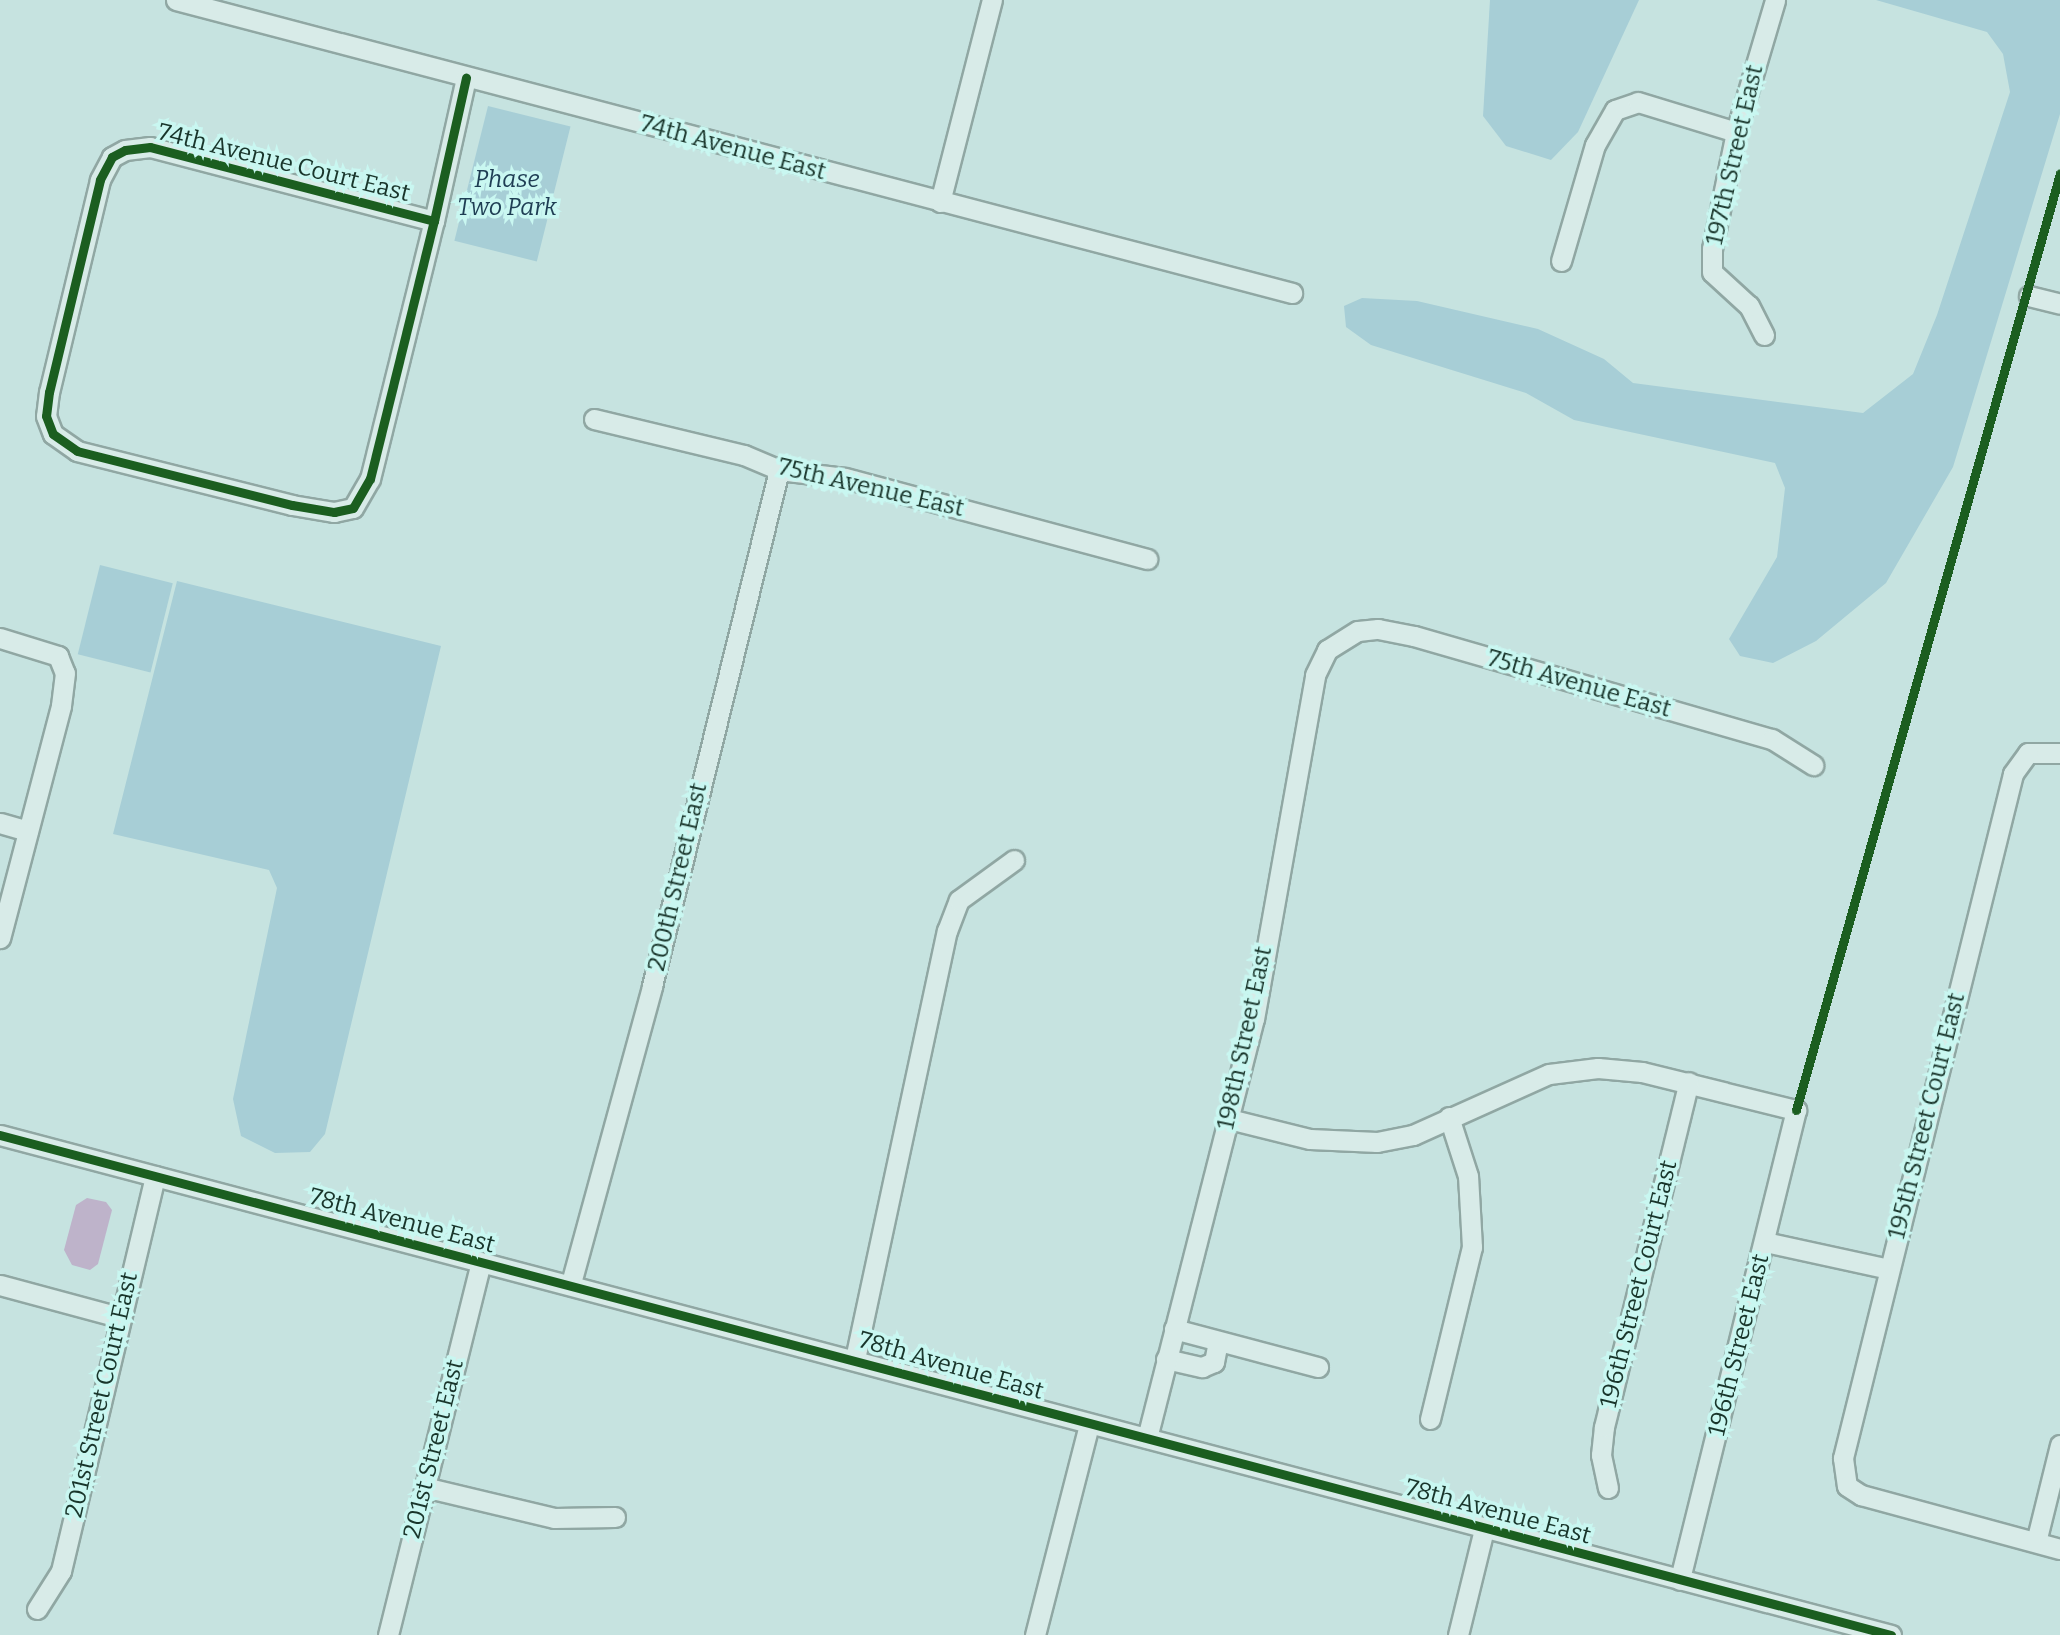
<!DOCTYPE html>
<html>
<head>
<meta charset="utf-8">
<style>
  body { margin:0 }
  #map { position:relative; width:2060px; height:1635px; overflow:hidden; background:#c6e3e0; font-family:Bitter,serif }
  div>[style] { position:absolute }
  .green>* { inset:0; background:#a7ced6; transform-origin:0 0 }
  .water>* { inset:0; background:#beb3ca }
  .roads { filter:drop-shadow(2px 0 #90a7a3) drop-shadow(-2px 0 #90a7a3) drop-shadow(0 2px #90a7a3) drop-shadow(0 -2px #90a7a3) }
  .minor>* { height:19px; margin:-9.5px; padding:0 9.5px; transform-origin:9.5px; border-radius:9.5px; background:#d8ebe8 }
  .cycleway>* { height:9px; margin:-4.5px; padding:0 4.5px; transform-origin:4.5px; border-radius:4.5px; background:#1b5e20 }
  span { translate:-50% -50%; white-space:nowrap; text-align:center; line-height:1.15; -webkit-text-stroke:7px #c9f7f1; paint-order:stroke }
  .street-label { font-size:24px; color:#19352b }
  .park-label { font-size:24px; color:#1e3d53; font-style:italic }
</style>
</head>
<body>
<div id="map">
  <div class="green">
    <div style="clip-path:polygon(1490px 0,1639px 0,1578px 132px,1551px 160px,1506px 146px,1483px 116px)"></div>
    <div style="clip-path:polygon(1876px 0,2060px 0,2060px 114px,1953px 467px,1886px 583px,1816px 641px,1773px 663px,1740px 656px,1729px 639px,1777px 557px,1785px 488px,1775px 463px,1574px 420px,1526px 393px,1371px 345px,1346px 327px,1344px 306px,1362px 298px,1417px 301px,1538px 329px,1604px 359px,1633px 383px,1863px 413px,1913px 374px,1937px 315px,2010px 92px,2003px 54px,1987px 32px)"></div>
    <div style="left:488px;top:106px;width:85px;height:139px;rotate:14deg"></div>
    <div style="left:100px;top:565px;width:75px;height:92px;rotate:14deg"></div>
    <div style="clip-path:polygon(177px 581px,441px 646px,325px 1134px,310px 1152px,275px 1153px,241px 1136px,233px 1099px,277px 888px,269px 870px,113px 834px)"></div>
  </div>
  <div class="water">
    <div style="clip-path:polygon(87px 1198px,106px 1202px,112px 1210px,98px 1264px,90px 1270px,72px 1265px,64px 1250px,76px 1205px)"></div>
  </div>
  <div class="roads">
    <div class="minor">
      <div style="left:176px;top:0;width:1154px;rotate:14.71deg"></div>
      <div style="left:940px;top:202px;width:209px;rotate:-75.6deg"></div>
      <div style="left:434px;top:221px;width:293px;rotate:-165.4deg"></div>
      <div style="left:150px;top:147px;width:25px;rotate:173deg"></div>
      <div style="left:125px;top:150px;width:15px;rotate:152deg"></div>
      <div style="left:112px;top:157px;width:26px;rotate:118deg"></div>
      <div style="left:100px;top:180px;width:218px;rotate:103.5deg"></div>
      <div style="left:49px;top:392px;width:24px;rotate:97deg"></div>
      <div style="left:46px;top:416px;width:19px;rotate:69deg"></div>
      <div style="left:53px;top:434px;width:29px;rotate:35deg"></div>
      <div style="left:77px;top:451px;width:222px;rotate:14.1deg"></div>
      <div style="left:292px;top:505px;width:43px;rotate:9.5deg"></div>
      <div style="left:334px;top:512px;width:19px;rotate:-12deg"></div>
      <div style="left:353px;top:508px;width:34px;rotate:-60deg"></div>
      <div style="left:370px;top:479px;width:266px;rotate:-76.1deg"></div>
      <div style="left:434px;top:221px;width:147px;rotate:-77.4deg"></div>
      <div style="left:1561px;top:261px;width:121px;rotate:-73.7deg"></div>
      <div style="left:1595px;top:145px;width:40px;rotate:-60.3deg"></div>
      <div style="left:1615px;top:110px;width:24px;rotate:-19deg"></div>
      <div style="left:1638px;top:102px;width:102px;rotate:17deg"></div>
      <div style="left:2029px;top:296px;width:32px;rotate:14deg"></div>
      <div style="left:1764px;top:335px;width:33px;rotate:-117deg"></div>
      <div style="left:1749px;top:306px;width:50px;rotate:-137.4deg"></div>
      <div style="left:1712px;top:272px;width:23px;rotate:-90deg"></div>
      <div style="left:1712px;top:249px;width:119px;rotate:-78.4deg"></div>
      <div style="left:1736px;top:132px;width:138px;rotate:-73.5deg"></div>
      <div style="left:594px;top:419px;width:154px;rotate:13.5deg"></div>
      <div style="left:744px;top:455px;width:38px;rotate:23deg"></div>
      <div style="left:779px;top:470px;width:66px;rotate:6.9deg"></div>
      <div style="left:845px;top:478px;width:313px;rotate:15deg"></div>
      <div style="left:0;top:638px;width:61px;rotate:17.2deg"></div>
      <div style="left:58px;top:656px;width:18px;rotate:68deg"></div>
      <div style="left:65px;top:673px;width:33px;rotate:97deg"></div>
      <div style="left:61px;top:706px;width:240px;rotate:104.7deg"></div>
      <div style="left:2060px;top:753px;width:32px;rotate:180deg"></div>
      <div style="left:2028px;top:753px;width:26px;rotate:126deg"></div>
      <div style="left:2013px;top:774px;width:705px;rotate:103.96deg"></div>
      <div style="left:1843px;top:1458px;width:28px;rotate:82deg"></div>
      <div style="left:1847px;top:1486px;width:17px;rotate:33deg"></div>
      <div style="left:1861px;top:1495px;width:206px;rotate:15.2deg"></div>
      <div style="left:0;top:823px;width:29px;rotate:16deg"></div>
      <div style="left:1229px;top:1119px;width:83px;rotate:13.9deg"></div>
      <div style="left:1310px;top:1139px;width:67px;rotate:2.6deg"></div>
      <div style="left:1377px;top:1142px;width:37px;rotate:-11deg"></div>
      <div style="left:1413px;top:1135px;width:149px;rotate:-24.2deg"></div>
      <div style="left:1549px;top:1074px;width:49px;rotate:-7deg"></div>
      <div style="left:1598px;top:1068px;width:44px;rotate:5.2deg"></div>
      <div style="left:1642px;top:1072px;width:159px;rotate:13.9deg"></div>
      <div style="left:1796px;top:1110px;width:484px;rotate:103.9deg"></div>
      <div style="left:0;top:1135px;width:1956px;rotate:14.81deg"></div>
      <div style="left:1765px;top:1242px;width:127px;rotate:12.3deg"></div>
      <div style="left:571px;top:1283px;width:308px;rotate:-74.7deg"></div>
      <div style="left:652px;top:986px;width:531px;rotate:-76.17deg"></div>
      <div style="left:0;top:1285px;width:123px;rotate:15.1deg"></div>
      <div style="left:1174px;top:1329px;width:149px;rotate:14.8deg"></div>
      <div style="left:855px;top:1359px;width:438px;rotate:-77.9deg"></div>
      <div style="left:947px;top:931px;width:33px;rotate:-69deg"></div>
      <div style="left:959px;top:900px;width:68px;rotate:-36deg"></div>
      <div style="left:1166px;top:1359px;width:37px;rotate:13deg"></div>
      <div style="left:1202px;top:1367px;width:13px;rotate:-23deg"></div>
      <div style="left:1214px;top:1362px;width:21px;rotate:-79deg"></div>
      <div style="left:1430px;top:1419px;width:177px;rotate:-76.3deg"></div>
      <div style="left:1472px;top:1247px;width:71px;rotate:-93.2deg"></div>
      <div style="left:1468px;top:1176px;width:62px;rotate:-107.9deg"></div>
      <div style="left:1147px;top:1438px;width:432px;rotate:-75.7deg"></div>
      <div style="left:1254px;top:1019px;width:349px;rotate:-79.9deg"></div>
      <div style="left:1315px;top:675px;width:28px;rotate:-64deg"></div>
      <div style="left:1327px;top:650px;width:36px;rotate:-32deg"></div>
      <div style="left:1358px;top:631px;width:20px;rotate:-6deg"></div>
      <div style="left:1378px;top:629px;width:37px;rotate:11deg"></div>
      <div style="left:1414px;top:636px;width:373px;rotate:16.1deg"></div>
      <div style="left:1772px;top:739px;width:49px;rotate:32.4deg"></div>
      <div style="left:424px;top:1487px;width:134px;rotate:13.4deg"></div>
      <div style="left:554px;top:1518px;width:61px;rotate:-0.9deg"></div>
      <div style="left:1608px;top:1488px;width:34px;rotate:-102deg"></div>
      <div style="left:1601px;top:1455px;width:28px;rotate:-84deg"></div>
      <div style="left:1604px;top:1427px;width:355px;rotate:-76.2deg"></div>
      <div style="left:2036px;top:1542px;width:100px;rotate:-76.1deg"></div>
      <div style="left:37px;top:1609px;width:45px;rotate:-57.7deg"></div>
      <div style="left:61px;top:1571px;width:406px;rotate:-76.6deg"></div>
      <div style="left:388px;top:1635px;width:384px;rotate:-76deg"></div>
      <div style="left:1035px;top:1635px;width:217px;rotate:-75.6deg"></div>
      <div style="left:1458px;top:1635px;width:109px;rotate:-76.2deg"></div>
    </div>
  </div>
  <div class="cycleway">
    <div style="left:434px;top:221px;width:293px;rotate:-165.4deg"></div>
    <div style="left:150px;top:147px;width:25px;rotate:173deg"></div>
    <div style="left:125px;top:150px;width:15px;rotate:152deg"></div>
    <div style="left:112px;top:157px;width:26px;rotate:118deg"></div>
    <div style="left:100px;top:180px;width:218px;rotate:103.5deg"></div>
    <div style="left:49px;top:392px;width:24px;rotate:97deg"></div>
    <div style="left:46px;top:416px;width:19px;rotate:69deg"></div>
    <div style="left:53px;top:434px;width:29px;rotate:35deg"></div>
    <div style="left:77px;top:451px;width:222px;rotate:14.1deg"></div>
    <div style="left:292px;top:505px;width:43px;rotate:9.5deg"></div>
    <div style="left:334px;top:512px;width:19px;rotate:-12deg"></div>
    <div style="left:353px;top:508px;width:34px;rotate:-60deg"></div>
    <div style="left:370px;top:479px;width:266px;rotate:-76.1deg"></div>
    <div style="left:434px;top:221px;width:147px;rotate:-77.4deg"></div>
    <div style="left:1796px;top:1110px;width:973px;rotate:-74.26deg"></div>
    <div style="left:0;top:1135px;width:1956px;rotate:14.81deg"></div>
  </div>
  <div class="street-label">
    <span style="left:733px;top:148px;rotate:15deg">74th Avenue East</span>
    <span style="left:1735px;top:155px;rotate:-77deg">197th Street East</span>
    <span style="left:284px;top:163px;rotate:14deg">74th Avenue Court East</span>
    <span style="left:871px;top:488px;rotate:13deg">75th Avenue East</span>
    <span style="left:1579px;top:684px;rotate:16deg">75th Avenue East</span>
    <span style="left:678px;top:877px;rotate:-77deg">200th Street East</span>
    <span style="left:1245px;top:1038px;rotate:-78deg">198th Street East</span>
    <span style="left:1927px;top:1116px;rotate:-76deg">195th Street Court East</span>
    <span style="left:402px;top:1221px;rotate:15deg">78th Avenue East</span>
    <span style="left:1639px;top:1284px;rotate:-76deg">196th Street Court East</span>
    <span style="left:1739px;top:1345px;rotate:-76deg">196th Street East</span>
    <span style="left:951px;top:1366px;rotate:16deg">78th Avenue East</span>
    <span style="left:102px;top:1395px;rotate:-77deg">201st Street Court East</span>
    <span style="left:434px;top:1449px;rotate:-76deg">201st Street East</span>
    <span style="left:1498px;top:1512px;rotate:15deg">78th Avenue East</span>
  </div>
  <div class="park-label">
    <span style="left:507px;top:194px">Phase<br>Two Park</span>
  </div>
</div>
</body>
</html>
